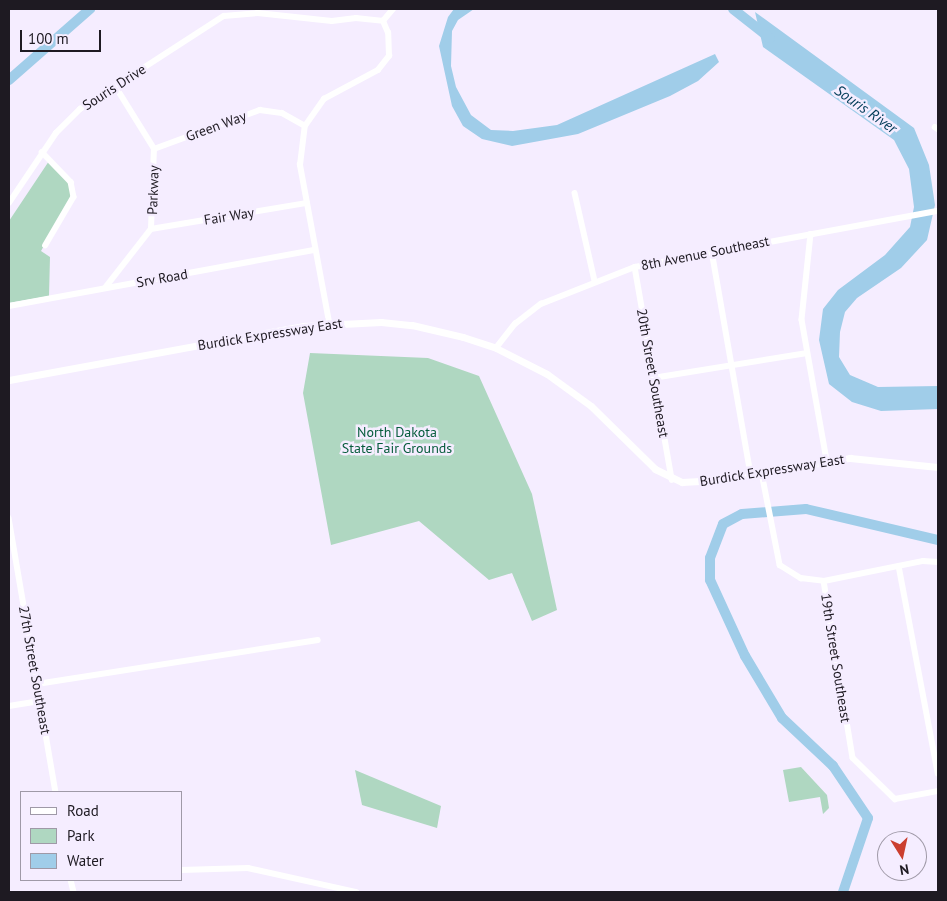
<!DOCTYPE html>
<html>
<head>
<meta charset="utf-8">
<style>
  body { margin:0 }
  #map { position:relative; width:947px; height:901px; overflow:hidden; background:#f5edff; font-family:"PT Sans",sans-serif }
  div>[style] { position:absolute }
  .green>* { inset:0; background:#afd7c1 }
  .water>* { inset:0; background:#a0cde9 }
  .river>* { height:10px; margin:-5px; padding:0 5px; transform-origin:5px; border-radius:5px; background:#a0cde9 }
  .minor>* { height:5.5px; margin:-2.75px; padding:0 2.75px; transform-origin:2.75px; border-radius:2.75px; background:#fff }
  .major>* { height:7px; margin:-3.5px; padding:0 3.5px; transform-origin:3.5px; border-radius:3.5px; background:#fff }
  span { translate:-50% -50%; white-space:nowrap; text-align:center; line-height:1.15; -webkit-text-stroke:5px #f5edff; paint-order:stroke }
  .street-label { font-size:14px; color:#1e1a22 }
  .park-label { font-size:14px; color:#065c3c }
  .water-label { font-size:15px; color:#003c58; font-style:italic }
  .frame { position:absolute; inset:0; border:10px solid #1e1a22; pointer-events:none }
  .legend { position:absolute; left:20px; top:791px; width:162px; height:90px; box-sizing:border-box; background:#f5edff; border:1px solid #9f99a7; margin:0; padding:6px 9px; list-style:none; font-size:15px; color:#1e1a22 }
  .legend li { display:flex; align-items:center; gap:10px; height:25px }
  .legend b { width:25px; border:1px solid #9f99a7 }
  .north { position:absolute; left:877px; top:831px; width:50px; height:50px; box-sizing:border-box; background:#f5edff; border:1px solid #9f99a7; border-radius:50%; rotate:170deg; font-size:14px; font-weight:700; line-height:20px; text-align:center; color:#1e1a22 }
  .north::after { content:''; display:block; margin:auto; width:18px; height:22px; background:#cb3e2f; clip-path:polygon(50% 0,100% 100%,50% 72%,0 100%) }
  .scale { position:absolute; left:20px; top:30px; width:81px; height:22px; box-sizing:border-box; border:2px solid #1e1a22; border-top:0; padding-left:6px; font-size:15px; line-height:18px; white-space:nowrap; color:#1e1a22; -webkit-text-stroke:4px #f5edff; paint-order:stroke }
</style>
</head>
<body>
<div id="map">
  <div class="green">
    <div style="clip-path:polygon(49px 161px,69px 182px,72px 196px,41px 251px,50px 257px,49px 296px,9px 303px,9px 221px)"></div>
    <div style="clip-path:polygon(310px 353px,428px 358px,479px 376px,532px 494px,557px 610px,532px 621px,512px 573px,489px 580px,419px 521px,331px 545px,303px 393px)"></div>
    <div style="clip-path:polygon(801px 767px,827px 795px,829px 808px,823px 814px,820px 797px,789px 802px,783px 770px)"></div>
    <div style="clip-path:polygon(355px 770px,441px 806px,437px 828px,362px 805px)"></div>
  </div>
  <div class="water">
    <div style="clip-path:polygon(454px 9px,474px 9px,458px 20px,452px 31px,451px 66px,456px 87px,471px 115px,491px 130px,513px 131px,557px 125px,715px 54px,719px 62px,698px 81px,670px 96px,578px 134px,512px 146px,482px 139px,463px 126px,452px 106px,439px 46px,448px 17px)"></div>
    <div style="clip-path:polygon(755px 12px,914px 128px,929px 165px,935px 205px,927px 240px,901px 268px,857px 298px,845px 312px,840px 332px,839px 357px,850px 375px,878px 387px,938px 386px,938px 409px,881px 411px,852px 402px,829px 384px,819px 340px,823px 309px,838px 290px,885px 255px,910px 227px,914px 207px,909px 169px,894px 140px,763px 47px)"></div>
  </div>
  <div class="river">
    <div style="left:733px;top:9px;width:47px;rotate:38.1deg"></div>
    <div style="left:9px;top:80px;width:108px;rotate:-41.2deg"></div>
    <div style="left:843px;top:892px;width:78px;rotate:-71.3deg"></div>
    <div style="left:868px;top:818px;width:63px;rotate:-123.9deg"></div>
    <div style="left:833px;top:766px;width:70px;rotate:-136.7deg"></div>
    <div style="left:782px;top:718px;width:72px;rotate:-120.8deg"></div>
    <div style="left:745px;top:656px;width:84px;rotate:-114.7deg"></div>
    <div style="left:710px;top:580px;width:22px;rotate:-90deg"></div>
    <div style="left:710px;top:558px;width:36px;rotate:-69deg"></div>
    <div style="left:723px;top:524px;width:21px;rotate:-28deg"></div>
    <div style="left:742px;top:514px;width:64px;rotate:-4.5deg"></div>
    <div style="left:806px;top:509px;width:136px;rotate:13.2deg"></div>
  </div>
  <div class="minor">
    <div style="left:383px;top:21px;width:16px;rotate:-50deg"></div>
    <div style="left:935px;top:127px;width:4px;rotate:34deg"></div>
    <div style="left:154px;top:149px;width:113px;rotate:-20.2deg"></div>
    <div style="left:260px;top:110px;width:22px;rotate:8deg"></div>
    <div style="left:282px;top:113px;width:26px;rotate:29deg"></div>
    <div style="left:42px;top:152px;width:42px;rotate:46deg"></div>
    <div style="left:71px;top:182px;width:15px;rotate:79deg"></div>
    <div style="left:74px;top:197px;width:56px;rotate:120.3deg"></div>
    <div style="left:575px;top:193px;width:90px;rotate:77.2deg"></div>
    <div style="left:9px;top:203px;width:84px;rotate:-56.1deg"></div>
    <div style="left:56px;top:133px;width:34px;rotate:-45deg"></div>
    <div style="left:80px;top:109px;width:171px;rotate:-32.9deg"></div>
    <div style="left:224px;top:16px;width:34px;rotate:-5deg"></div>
    <div style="left:258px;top:13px;width:74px;rotate:6.2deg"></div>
    <div style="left:332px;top:21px;width:24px;rotate:-7deg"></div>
    <div style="left:356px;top:18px;width:27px;rotate:6deg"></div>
    <div style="left:151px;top:229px;width:158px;rotate:-9.5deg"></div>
    <div style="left:811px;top:234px;width:86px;rotate:96deg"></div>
    <div style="left:802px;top:320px;width:143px;rotate:79.9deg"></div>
    <div style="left:712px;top:251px;width:227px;rotate:80.1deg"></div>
    <div style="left:635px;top:267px;width:216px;rotate:80.1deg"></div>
    <div style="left:105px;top:288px;width:75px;rotate:-52.1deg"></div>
    <div style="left:151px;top:229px;width:80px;rotate:-87.9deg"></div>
    <div style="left:154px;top:149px;width:74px;rotate:-121.8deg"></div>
    <div style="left:9px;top:306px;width:311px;rotate:-10.4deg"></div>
    <div style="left:329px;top:322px;width:160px;rotate:-100.5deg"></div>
    <div style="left:300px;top:165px;width:39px;rotate:-83deg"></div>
    <div style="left:305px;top:126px;width:33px;rotate:-55deg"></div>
    <div style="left:324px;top:99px;width:61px;rotate:-28.2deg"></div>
    <div style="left:378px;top:70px;width:18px;rotate:-52deg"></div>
    <div style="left:389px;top:56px;width:23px;rotate:-92deg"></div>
    <div style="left:388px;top:33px;width:13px;rotate:-113deg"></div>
    <div style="left:496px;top:348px;width:31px;rotate:-52deg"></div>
    <div style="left:515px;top:324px;width:33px;rotate:-38deg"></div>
    <div style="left:541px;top:304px;width:101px;rotate:-21.5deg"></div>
    <div style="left:635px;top:267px;width:308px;rotate:-10.5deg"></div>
    <div style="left:653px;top:378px;width:156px;rotate:-9.2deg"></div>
    <div style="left:762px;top:473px;width:94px;rotate:78.9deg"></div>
    <div style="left:780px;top:565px;width:25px;rotate:32deg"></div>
    <div style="left:801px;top:578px;width:23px;rotate:7deg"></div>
    <div style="left:824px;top:581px;width:101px;rotate:-11.4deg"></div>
    <div style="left:923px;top:561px;width:15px;rotate:4deg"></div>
    <div style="left:9px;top:518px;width:278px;rotate:80.3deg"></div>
    <div style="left:899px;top:566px;width:211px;rotate:79.3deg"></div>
    <div style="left:824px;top:581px;width:179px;rotate:80.7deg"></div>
    <div style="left:853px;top:758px;width:59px;rotate:44.3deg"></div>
    <div style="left:895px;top:799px;width:44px;rotate:-10.5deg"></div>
    <div style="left:37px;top:684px;width:284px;rotate:-8.9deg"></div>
    <div style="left:9px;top:706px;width:31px;rotate:-9deg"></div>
    <div style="left:181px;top:870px;width:67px;rotate:-1.7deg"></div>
    <div style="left:248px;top:868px;width:111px;rotate:12.5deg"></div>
    <div style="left:71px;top:880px;width:12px;rotate:76deg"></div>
  </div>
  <div class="major">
    <div style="left:9px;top:380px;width:300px;rotate:-10.4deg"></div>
    <div style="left:304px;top:326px;width:77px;rotate:-3deg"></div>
    <div style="left:381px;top:322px;width:31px;rotate:6deg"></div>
    <div style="left:412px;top:325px;width:52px;rotate:13.2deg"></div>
    <div style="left:463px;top:337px;width:35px;rotate:18deg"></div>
    <div style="left:496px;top:348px;width:57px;rotate:27deg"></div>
    <div style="left:547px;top:374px;width:54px;rotate:36deg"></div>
    <div style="left:591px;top:406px;width:90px;rotate:44.5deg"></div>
    <div style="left:655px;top:469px;width:30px;rotate:26deg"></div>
    <div style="left:682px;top:482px;width:36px;rotate:-3deg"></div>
    <div style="left:718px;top:480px;width:134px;rotate:-9.5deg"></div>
    <div style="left:850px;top:458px;width:88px;rotate:5.8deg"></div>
  </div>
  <div class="street-label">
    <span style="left:114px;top:87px;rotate:-33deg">Souris Drive</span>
    <span style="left:216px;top:126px;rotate:-20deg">Green Way</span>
    <span style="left:153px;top:190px;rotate:-88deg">Parkway</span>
    <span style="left:229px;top:216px;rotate:-9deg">Fair Way</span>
    <span style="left:705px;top:253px;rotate:-11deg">8th Avenue Southeast</span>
    <span style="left:162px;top:278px;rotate:-10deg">Srv Road</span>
    <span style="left:270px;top:334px;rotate:-9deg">Burdick Expressway East</span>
    <span style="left:653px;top:373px;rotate:80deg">20th Street Southeast</span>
    <span style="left:772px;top:470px;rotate:-9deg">Burdick Expressway East</span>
    <span style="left:836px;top:658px;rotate:81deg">19th Street Southeast</span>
    <span style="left:35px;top:670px;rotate:80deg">27th Street Southeast</span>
  </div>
  <div class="park-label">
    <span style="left:397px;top:440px">North Dakota<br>State Fair Grounds</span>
  </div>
  <div class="water-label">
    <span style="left:866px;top:109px;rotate:35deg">Souris River</span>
  </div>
  <div class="frame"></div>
  <ul class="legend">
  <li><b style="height:6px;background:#fff"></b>Road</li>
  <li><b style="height:14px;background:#afd7c1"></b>Park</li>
  <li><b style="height:14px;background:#a0cde9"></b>Water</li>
  </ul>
  <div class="north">N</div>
  <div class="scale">100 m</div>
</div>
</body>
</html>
